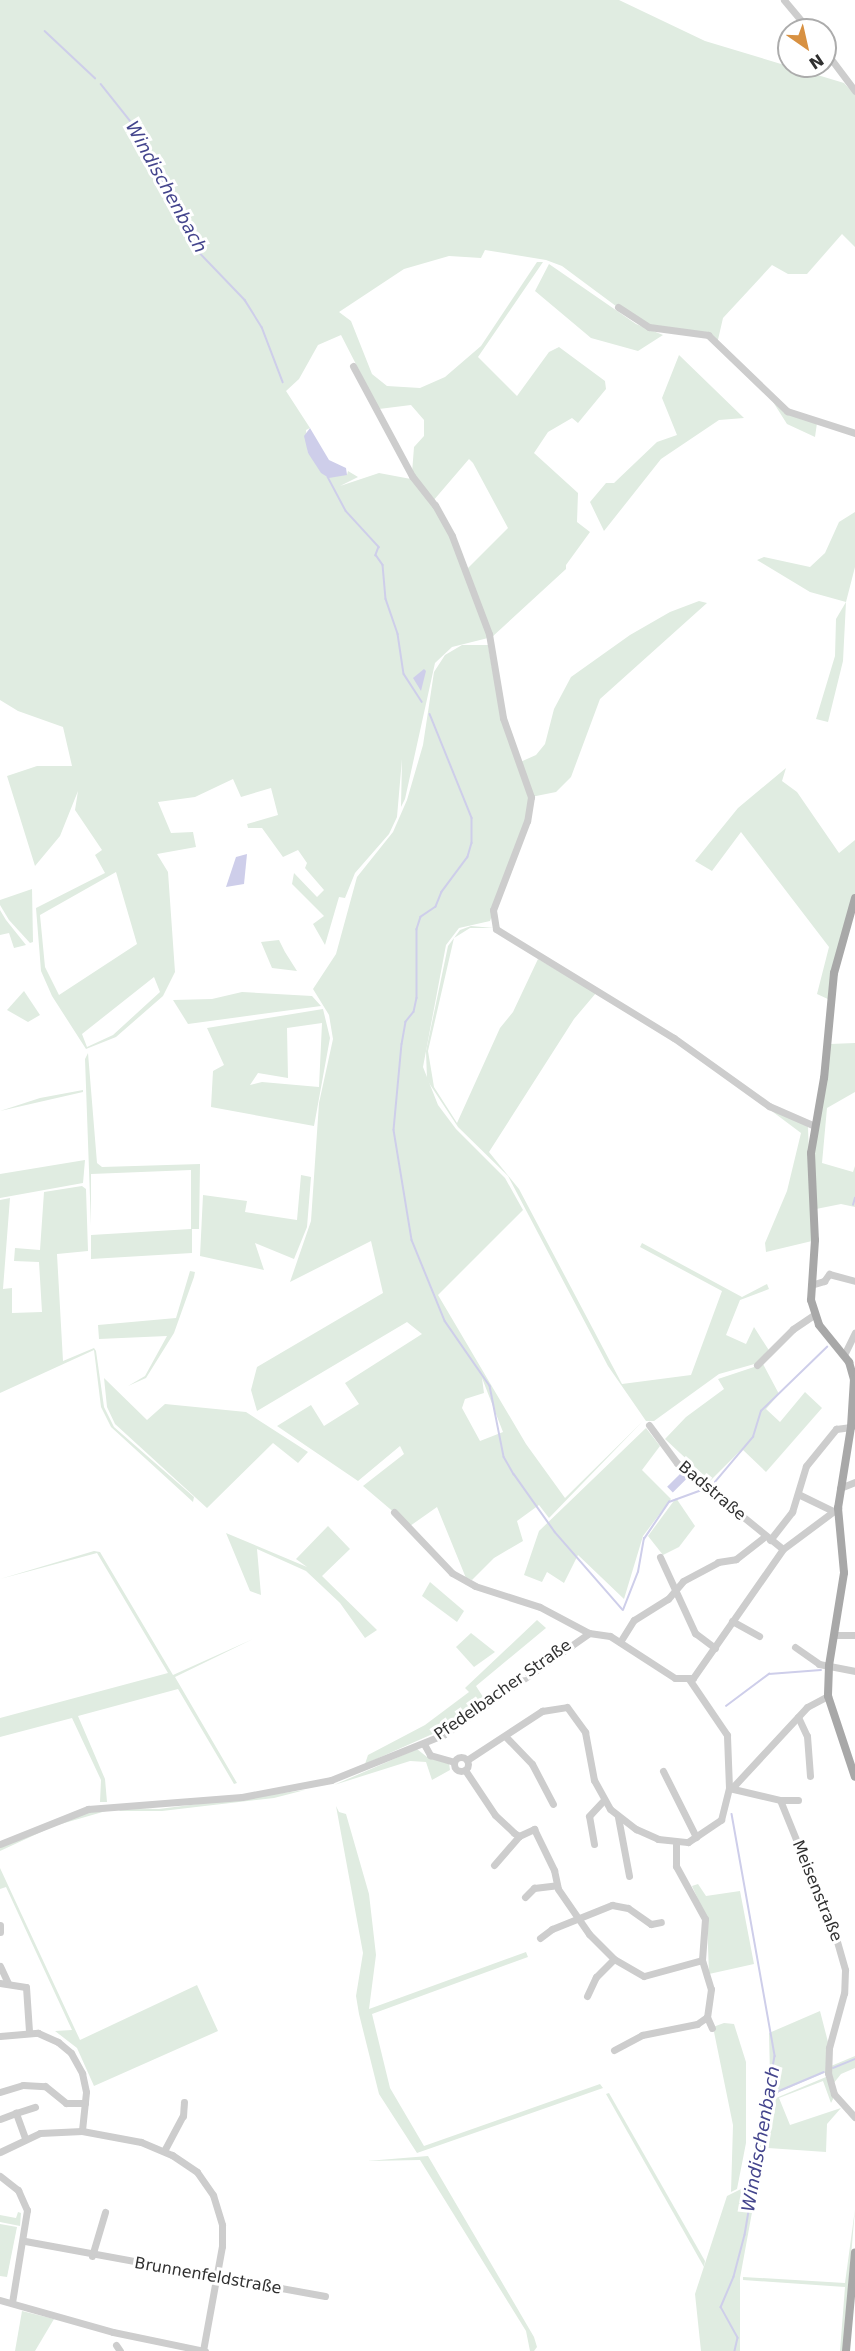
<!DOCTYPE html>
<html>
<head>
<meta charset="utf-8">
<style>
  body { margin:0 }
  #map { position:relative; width:855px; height:2351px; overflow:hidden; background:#fff; font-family:"DejaVu Sans",sans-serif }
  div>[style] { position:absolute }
  .green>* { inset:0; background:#e0ece1 }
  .water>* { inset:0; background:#ceceea; transform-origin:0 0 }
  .stream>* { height:1.5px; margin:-0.75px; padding:0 0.75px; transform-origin:0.75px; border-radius:0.75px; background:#ceceea }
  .minor>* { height:7px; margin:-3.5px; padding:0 3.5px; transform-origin:3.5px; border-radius:3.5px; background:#cdcdcd }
  .minor>.ring { margin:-3.5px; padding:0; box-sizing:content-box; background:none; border:7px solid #cdcdcd; border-radius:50% }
  .major>* { height:8px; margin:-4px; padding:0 4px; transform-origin:4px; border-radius:4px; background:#a8a8a8 }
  span { translate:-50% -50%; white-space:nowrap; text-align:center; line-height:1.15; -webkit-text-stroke:6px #fff; paint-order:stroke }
  .street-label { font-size:16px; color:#303030 }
  .water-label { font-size:18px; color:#44458d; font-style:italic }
  .north { position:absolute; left:777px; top:18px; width:60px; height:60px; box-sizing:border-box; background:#fff; border:2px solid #acacac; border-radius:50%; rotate:146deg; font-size:16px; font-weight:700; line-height:24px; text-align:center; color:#303030 }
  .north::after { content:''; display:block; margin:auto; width:21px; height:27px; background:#d89142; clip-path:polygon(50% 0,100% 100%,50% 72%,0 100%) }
</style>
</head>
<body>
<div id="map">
  <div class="green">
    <div style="clip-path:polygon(evenodd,0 0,619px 0,705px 41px,844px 83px,855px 95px,855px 247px,842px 234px,807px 274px,788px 274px,772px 265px,723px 318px,717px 344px,708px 335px,650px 326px,632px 318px,562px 266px,546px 260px,485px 250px,481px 258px,449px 256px,404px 269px,339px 312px,351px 321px,372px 374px,387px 386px,420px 388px,445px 377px,481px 346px,537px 262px,543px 262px,478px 357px,517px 396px,549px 352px,559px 347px,605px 381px,606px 389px,578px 423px,572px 418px,548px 432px,534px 453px,578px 493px,577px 522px,590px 532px,566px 565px,566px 569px,492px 637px,466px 570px,508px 528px,473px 463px,469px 459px,433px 501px,412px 473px,414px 447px,424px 436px,424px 420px,411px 405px,379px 409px,341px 335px,318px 345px,299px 379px,286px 391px,310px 428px,306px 430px,308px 453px,347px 475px,348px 471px,358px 477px,340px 486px,379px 473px,411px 479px,444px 521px,488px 638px,452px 647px,435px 663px,405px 799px,401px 807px,402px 759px,397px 817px,389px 834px,355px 873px,345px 898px,339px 897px,325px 945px,313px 924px,324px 916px,292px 884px,294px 873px,317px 897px,324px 890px,305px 868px,307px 863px,298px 850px,283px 857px,262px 828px,248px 828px,247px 824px,278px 815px,271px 788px,241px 797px,233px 779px,195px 797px,158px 802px,171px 833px,193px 832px,196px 847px,157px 854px,168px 872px,175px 972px,163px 996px,116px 1037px,86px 1049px,52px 996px,41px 971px,36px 908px,105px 873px,95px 855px,102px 850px,75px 810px,78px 791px,60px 836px,35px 866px,7px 776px,37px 766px,72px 766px,63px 727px,18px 711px,0 700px,0 0,116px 872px,137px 944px,59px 995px,45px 967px,40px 915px,116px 872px,0 0,154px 977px,160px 992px,113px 1035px,87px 1047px,82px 1034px,154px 977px)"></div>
    <div style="clip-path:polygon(549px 264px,636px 324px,663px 335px,638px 351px,591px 338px,535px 291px)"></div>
    <div style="clip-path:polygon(679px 355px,744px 418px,719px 420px,661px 459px,604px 531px,590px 502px,606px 483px,614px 483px,657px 442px,677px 435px,662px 398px)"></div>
    <div style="clip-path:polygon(768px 394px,777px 404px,817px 423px,815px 437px,787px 424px)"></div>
    <div style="clip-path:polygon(855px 512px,855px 567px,846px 602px,843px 661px,828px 722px,816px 719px,835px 656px,836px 619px,846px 602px,810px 592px,757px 560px,764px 557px,810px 567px,825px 553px,839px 522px)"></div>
    <div style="clip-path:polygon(699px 601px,707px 603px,600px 699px,571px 777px,556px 792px,531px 797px,518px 763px,536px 755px,545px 744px,554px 709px,571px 677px,630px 635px,670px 612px)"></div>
    <div style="clip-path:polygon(evenodd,462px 645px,488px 645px,499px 707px,529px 795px,526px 821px,490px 921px,459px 928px,446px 945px,423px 1067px,438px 1105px,456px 1129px,505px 1178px,523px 1210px,438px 1295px,526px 1444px,565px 1498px,643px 1421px,549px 1518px,539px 1505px,517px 1521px,523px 1541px,494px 1558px,472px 1580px,466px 1578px,437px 1507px,410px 1526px,363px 1486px,404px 1454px,400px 1446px,358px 1481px,277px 1426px,311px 1405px,324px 1426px,359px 1404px,345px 1383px,422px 1334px,407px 1322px,257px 1411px,251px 1390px,257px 1367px,383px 1293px,371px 1241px,290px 1282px,311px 1221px,319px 1103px,333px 1039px,329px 1015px,313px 989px,336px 954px,357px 877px,393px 832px,407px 800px,423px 745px,434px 672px,445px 655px,462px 645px,482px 1378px,503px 1432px,480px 1441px,462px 1408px,465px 1399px,484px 1393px,482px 1378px)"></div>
    <div style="clip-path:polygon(786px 768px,782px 781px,797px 792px,839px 853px,855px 840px,855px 898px,830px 1000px,817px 994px,829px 947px,741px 832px,712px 871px,695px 861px,738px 808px)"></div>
    <div style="clip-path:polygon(32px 889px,33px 942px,30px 943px,9px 920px,0 905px,0 900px)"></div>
    <div style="clip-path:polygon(0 910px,6px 920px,26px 945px,14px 948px,9px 933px,0 935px)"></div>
    <div style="clip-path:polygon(471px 926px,494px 928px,470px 928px,454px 938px,428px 1051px,434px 1087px,457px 1123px,500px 1028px,513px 1012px,538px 959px,596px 993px,574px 1019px,489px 1152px,519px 1189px,622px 1384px,691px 1375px,722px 1291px,640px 1247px,642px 1243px,742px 1297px,767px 1284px,769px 1289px,740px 1300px,726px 1335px,746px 1344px,754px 1327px,770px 1352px,758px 1363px,719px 1374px,654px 1421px,646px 1421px,608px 1366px,508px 1176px,458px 1127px,427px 1080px,426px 1051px,448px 946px,460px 930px)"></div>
    <div style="clip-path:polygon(279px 940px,285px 952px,297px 971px,272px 968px,261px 942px)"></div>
    <div style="clip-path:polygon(24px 991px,40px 1015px,28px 1022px,7px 1010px)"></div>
    <div style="clip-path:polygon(242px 992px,312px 996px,321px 1006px,188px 1024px,173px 1000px,212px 999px)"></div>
    <div style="clip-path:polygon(evenodd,323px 1009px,330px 1038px,314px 1126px,211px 1107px,213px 1071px,224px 1065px,207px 1028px,323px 1009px,322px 1023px,319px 1087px,262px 1082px,250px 1085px,258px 1073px,288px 1078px,287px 1028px,322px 1023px)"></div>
    <div style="clip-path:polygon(855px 1043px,855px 1092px,827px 1108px,822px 1163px,853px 1172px,855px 1166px,855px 1207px,841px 1204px,816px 1209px,814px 1153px,830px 1044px)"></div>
    <div style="clip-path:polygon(88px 1053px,97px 1163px,102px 1167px,200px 1164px,199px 1229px,192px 1229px,192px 1253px,91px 1259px,91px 1235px,191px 1229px,191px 1170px,91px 1174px,91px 1226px,85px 1059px)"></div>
    <div style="clip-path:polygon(717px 1070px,808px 1127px,812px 1241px,766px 1252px,765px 1243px,787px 1191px,801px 1133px)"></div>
    <div style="clip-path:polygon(83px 1090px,83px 1092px,0 1111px,40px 1098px)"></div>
    <div style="clip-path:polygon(85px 1160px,83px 1183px,0 1198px,0 1174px)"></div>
    <div style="clip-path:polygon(301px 1175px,311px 1177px,307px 1227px,294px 1259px,255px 1243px,264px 1270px,200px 1256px,203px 1195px,247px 1201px,245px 1212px,297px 1220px)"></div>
    <div style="clip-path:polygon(82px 1186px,86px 1189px,88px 1251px,57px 1254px,63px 1361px,94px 1348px,96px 1351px,104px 1407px,114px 1427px,194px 1497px,193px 1502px,111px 1427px,101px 1407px,94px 1350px,0 1393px,0 1200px,10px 1198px,3px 1289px,12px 1288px,12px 1313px,42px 1312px,39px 1262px,14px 1261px,15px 1248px,40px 1250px,44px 1192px)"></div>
    <div style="clip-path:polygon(190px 1271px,195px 1272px,194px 1277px,174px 1333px,146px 1378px,128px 1386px,145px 1376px,167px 1336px,99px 1339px,98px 1325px,176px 1318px)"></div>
    <div style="clip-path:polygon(763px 1364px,779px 1394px,766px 1409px,780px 1422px,805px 1392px,822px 1408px,766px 1472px,742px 1449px,710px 1481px,665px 1439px,686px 1417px,724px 1389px,718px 1379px)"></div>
    <div style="clip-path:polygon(104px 1378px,147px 1420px,165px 1404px,246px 1412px,308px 1452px,298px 1463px,273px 1443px,207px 1508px,115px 1424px,107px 1407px)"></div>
    <div style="clip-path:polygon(646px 1428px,660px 1446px,642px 1470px,671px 1499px,643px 1536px,624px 1599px,578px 1555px,564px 1583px,547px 1572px,542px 1582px,524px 1575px,539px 1531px)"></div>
    <div style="clip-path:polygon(676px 1498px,695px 1526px,679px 1547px,663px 1555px,648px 1536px)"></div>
    <div style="clip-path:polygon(328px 1526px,350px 1549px,322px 1576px,377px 1630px,365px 1638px,340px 1603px,306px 1571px,257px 1549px,261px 1595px,250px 1591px,226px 1533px,307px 1567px,296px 1559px)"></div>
    <div style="clip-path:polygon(94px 1551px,100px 1552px,173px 1675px,253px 1639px,175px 1677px,237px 1783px,234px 1784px,178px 1689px,78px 1716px,105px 1779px,107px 1802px,100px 1802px,101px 1780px,72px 1718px,0 1737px,0 1718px,168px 1673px,97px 1553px,0 1579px)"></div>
    <div style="clip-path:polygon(430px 1582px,464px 1611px,457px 1622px,422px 1596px)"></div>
    <div style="clip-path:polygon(537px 1620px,546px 1628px,476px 1686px,485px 1700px,446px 1728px,365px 1764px,368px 1755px,425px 1725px,469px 1692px,465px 1688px)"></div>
    <div style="clip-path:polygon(471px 1633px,495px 1652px,474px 1667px,456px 1647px)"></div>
    <div style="clip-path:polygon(417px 1749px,427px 1757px,449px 1763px,450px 1770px,432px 1780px,426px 1762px,410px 1761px,334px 1785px)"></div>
    <div style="clip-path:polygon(305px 1790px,274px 1798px,162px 1811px,119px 1811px,122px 1808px,159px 1809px)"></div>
    <div style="clip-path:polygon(336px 1806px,339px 1812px,346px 1814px,369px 1894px,376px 1955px,369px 2009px,526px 1952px,528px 1957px,372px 2014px,390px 2088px,424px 2146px,600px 2084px,603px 2088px,417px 2153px,379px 2094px,359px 2014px,356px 1996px,363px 1953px)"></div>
    <div style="clip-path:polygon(113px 1809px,54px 1826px,0 1851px,0 1846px,90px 1811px)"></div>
    <div style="clip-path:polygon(0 1868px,80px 2040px,197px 1985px,218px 2031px,94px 2086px,77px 2048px,55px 2031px,72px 2030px,6px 1887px,0 1889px)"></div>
    <div style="clip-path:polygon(698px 1884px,706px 1896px,740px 1891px,754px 1964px,709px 1974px,707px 1919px,692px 1886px)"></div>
    <div style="clip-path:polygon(820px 2011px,828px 2042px,826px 2072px,779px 2092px,772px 2103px,740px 2278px,740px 2351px,701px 2351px,695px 2294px,727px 2196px,745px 2187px,755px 2165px,770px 2075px,769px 2033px)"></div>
    <div style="clip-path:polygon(724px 2023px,734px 2024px,746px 2062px,746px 2143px,737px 2189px,731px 2192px,733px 2125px,713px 2027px)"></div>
    <div style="clip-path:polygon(855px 2056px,855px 2068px,841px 2074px,833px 2084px,831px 2066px)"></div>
    <div style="clip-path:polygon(826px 2077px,834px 2097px,831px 2103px,823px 2081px,779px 2098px,790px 2125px,841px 2108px,827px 2124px,826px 2152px,768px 2148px,776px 2098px)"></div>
    <div style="clip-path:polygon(609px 2093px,705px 2261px,704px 2267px,606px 2094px)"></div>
    <div style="clip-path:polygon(428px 2156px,534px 2337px,537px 2347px,534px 2351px,530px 2351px,526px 2331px,420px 2160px,367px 2161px)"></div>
    <div style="clip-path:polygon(855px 2209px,843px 2351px,840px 2351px,845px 2287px,743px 2280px,743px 2277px,845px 2283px)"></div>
    <div style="clip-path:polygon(18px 2212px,21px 2213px,20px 2226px,0 2222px,0 2215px,16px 2218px)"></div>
    <div style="clip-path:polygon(0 2224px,17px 2227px,7px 2277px,0 2276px)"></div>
    <div style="clip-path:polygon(22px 2311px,54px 2319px,35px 2351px,15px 2351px)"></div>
  </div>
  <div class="water">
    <div style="clip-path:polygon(310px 428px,329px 460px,346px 468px,347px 475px,329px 478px,321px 473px,308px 453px,304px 436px)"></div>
    <div style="clip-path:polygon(424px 669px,426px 671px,421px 691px,413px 678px)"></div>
    <div style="clip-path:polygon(247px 854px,244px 884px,226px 887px,236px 857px)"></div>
    <div style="left:682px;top:1472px;width:8px;height:21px;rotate:45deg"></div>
  </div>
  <div class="stream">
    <div style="left:45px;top:31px;width:69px;rotate:43.2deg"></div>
    <div style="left:101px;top:84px;width:56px;rotate:51.5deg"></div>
    <div style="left:136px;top:128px;width:135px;rotate:63.6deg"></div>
    <div style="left:196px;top:249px;width:71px;rotate:46.1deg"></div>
    <div style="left:245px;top:300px;width:32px;rotate:58deg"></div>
    <div style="left:262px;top:327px;width:59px;rotate:69.1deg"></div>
    <div style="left:328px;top:477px;width:38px;rotate:62deg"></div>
    <div style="left:346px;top:511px;width:49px;rotate:47.5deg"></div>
    <div style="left:379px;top:547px;width:9px;rotate:111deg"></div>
    <div style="left:376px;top:555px;width:12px;rotate:55deg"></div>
    <div style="left:383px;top:565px;width:34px;rotate:85deg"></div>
    <div style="left:386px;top:599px;width:37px;rotate:71deg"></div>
    <div style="left:398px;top:634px;width:40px;rotate:81.5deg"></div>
    <div style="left:404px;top:674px;width:33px;rotate:57deg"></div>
    <div style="left:430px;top:714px;width:112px;rotate:68deg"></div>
    <div style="left:472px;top:818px;width:25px;rotate:90deg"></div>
    <div style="left:472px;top:843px;width:15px;rotate:106deg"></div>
    <div style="left:468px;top:857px;width:44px;rotate:126.6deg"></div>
    <div style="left:442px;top:892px;width:16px;rotate:112deg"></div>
    <div style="left:436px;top:907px;width:18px;rotate:146deg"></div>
    <div style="left:421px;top:917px;width:13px;rotate:108deg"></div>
    <div style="left:417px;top:929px;width:69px;rotate:90deg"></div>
    <div style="left:417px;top:998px;width:14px;rotate:102deg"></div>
    <div style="left:414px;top:1012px;width:13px;rotate:129deg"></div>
    <div style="left:406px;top:1022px;width:22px;rotate:100deg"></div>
    <div style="left:402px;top:1044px;width:86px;rotate:95.3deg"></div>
    <div style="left:394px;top:1130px;width:111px;rotate:80.7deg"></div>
    <div style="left:412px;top:1240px;width:87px;rotate:67.8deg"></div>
    <div style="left:445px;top:1321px;width:79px;rotate:55.3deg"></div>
    <div style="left:490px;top:1386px;width:72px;rotate:78.8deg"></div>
    <div style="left:504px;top:1457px;width:20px;rotate:60deg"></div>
    <div style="left:514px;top:1474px;width:71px;rotate:54.7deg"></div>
    <div style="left:555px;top:1532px;width:103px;rotate:48.9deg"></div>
    <div style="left:623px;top:1610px;width:41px;rotate:-68.5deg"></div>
    <div style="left:638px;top:1572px;width:34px;rotate:-80deg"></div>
    <div style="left:644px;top:1539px;width:45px;rotate:-56deg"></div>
    <div style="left:669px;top:1502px;width:33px;rotate:-20deg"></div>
    <div style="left:853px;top:1205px;width:7px;rotate:-74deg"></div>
    <div style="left:715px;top:1482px;width:59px;rotate:-49.8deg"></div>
    <div style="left:753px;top:1437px;width:27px;rotate:-73deg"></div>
    <div style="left:761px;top:1411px;width:92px;rotate:-44.1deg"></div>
    <div style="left:726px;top:1706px;width:54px;rotate:-36.7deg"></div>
    <div style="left:769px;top:1674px;width:52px;rotate:-4.4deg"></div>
    <div style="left:732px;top:1814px;width:246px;rotate:79.9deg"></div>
    <div style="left:775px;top:2056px;width:181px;rotate:99.5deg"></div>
    <div style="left:745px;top:2235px;width:43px;rotate:104.7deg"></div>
    <div style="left:734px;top:2277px;width:33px;rotate:113deg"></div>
    <div style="left:721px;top:2307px;width:35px;rotate:61deg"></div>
    <div style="left:738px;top:2338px;width:13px;rotate:103deg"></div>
    <div style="left:833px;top:2068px;width:24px;rotate:-22deg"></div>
    <div style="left:772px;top:2094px;width:56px;rotate:-22.9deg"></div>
  </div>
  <div class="minor">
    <div style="left:784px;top:0;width:39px;rotate:50deg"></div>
    <div style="left:825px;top:51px;width:50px;rotate:53.1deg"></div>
    <div style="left:618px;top:307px;width:37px;rotate:33deg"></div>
    <div style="left:649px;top:327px;width:60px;rotate:7.7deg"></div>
    <div style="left:708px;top:335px;width:110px;rotate:43.9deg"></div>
    <div style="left:787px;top:411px;width:71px;rotate:17.9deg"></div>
    <div style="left:353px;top:366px;width:125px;rotate:61.8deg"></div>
    <div style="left:412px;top:476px;width:37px;rotate:52deg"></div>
    <div style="left:435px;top:505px;width:35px;rotate:61deg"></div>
    <div style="left:452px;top:536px;width:105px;rotate:69.3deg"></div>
    <div style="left:489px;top:634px;width:85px;rotate:80.5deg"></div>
    <div style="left:503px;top:718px;width:84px;rotate:70.5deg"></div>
    <div style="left:531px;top:797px;width:24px;rotate:99deg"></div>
    <div style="left:527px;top:821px;width:95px;rotate:110.9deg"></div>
    <div style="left:493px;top:910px;width:19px;rotate:81deg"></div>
    <div style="left:496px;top:929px;width:209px;rotate:31.5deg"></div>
    <div style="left:674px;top:1038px;width:117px;rotate:35.6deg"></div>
    <div style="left:769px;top:1106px;width:50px;rotate:23.5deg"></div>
    <div style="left:811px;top:1285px;width:14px;rotate:-17deg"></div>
    <div style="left:824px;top:1281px;width:9px;rotate:-54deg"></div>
    <div style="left:829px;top:1274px;width:27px;rotate:15deg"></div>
    <div style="left:844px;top:1355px;width:25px;rotate:-64deg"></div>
    <div style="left:757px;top:1365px;width:51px;rotate:-45deg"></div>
    <div style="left:793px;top:1329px;width:25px;rotate:-34deg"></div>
    <div style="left:649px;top:1425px;width:47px;rotate:53.6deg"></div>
    <div style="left:677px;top:1463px;width:136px;rotate:39.1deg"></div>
    <div style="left:840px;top:1488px;width:16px;rotate:-22deg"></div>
    <div style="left:798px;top:1494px;width:37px;rotate:26deg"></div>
    <div style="left:394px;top:1512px;width:84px;rotate:46.4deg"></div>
    <div style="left:452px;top:1573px;width:26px;rotate:29deg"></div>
    <div style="left:475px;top:1586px;width:68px;rotate:17.9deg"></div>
    <div style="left:540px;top:1607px;width:55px;rotate:28deg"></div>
    <div style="left:770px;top:1540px;width:36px;rotate:-52deg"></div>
    <div style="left:792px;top:1512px;width:48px;rotate:-73.1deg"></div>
    <div style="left:806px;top:1466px;width:48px;rotate:-51deg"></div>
    <div style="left:836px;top:1429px;width:15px;rotate:-8deg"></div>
    <div style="left:660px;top:1557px;width:84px;rotate:65.3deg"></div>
    <div style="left:695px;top:1633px;width:25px;rotate:37deg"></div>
    <div style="left:732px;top:1621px;width:31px;rotate:29deg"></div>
    <div style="left:834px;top:1635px;width:21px"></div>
    <div style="left:620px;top:1642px;width:26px;rotate:-58deg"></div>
    <div style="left:634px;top:1620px;width:40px;rotate:-32deg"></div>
    <div style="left:668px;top:1599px;width:23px;rotate:-50deg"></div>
    <div style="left:683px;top:1581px;width:40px;rotate:-28deg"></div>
    <div style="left:718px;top:1562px;width:18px;rotate:-9deg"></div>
    <div style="left:736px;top:1559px;width:37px;rotate:-38deg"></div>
    <div style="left:795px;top:1647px;width:29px;rotate:35deg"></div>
    <div style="left:819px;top:1664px;width:37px;rotate:11deg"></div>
    <div style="left:798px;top:1717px;width:21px;rotate:65deg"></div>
    <div style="left:807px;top:1736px;width:40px;rotate:85.7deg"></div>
    <div style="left:506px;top:1737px;width:37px;rotate:46deg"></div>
    <div style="left:532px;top:1764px;width:45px;rotate:62.3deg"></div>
    <div style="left:424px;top:1744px;width:13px;rotate:61deg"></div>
    <div style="left:430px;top:1755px;width:25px;rotate:16deg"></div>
    <div class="ring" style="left:454px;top:1757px;width:7px;height:7px"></div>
    <div style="left:467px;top:1760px;width:90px;rotate:-33.2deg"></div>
    <div style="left:542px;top:1711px;width:25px;rotate:-9deg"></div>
    <div style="left:567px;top:1707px;width:31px;rotate:54deg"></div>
    <div style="left:585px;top:1732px;width:49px;rotate:79.4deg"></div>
    <div style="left:594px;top:1780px;width:33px;rotate:61deg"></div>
    <div style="left:610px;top:1809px;width:33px;rotate:38deg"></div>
    <div style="left:636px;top:1829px;width:24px;rotate:24deg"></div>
    <div style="left:658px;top:1839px;width:30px;rotate:6deg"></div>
    <div style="left:688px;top:1842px;width:40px;rotate:-34deg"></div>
    <div style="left:721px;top:1820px;width:33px;rotate:-76deg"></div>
    <div style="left:729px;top:1788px;width:53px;rotate:-92.2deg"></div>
    <div style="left:727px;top:1735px;width:68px;rotate:-124.2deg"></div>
    <div style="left:465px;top:1770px;width:54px;rotate:56.3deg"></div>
    <div style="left:495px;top:1815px;width:26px;rotate:43deg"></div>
    <div style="left:514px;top:1833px;width:6px;rotate:31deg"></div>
    <div style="left:519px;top:1836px;width:17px;rotate:-25deg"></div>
    <div style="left:534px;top:1829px;width:46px;rotate:64deg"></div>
    <div style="left:554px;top:1870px;width:19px;rotate:78deg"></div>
    <div style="left:558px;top:1889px;width:55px;rotate:55.4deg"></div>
    <div style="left:589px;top:1934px;width:35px;rotate:45deg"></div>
    <div style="left:614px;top:1959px;width:34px;rotate:30deg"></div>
    <div style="left:644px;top:1976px;width:60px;rotate:-15.4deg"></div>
    <div style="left:663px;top:1771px;width:74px;rotate:63.4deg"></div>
    <div style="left:729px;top:1788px;width:52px;rotate:13.2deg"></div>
    <div style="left:780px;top:1800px;width:149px;rotate:67.9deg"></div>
    <div style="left:836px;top:1938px;width:33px;rotate:74deg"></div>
    <div style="left:845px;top:1970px;width:23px;rotate:92deg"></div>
    <div style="left:844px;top:1993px;width:57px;rotate:105.3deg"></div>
    <div style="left:829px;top:2048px;width:25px;rotate:92deg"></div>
    <div style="left:828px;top:2073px;width:22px;rotate:74deg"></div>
    <div style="left:834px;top:2094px;width:31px;rotate:48deg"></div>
    <div style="left:732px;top:1788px;width:110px;rotate:-47.2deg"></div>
    <div style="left:807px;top:1707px;width:24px;rotate:-28deg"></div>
    <div style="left:780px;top:1800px;width:18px"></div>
    <div style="left:618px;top:1817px;width:60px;rotate:79.4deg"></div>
    <div style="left:0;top:1844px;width:95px;rotate:-21.7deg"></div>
    <div style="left:88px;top:1809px;width:154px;rotate:-4.5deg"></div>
    <div style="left:242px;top:1797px;width:91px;rotate:-10.8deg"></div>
    <div style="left:331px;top:1780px;width:123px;rotate:-22deg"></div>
    <div style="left:445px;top:1734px;width:176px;rotate:-35deg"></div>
    <div style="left:589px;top:1633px;width:21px;rotate:8deg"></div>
    <div style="left:610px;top:1636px;width:77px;rotate:32.9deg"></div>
    <div style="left:675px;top:1678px;width:18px"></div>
    <div style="left:693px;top:1678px;width:157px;rotate:-55.1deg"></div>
    <div style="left:783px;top:1549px;width:69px;rotate:-36.7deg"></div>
    <div style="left:594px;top:1844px;width:28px;rotate:-100deg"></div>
    <div style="left:589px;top:1816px;width:22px;rotate:-47deg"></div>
    <div style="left:676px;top:1844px;width:22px;rotate:90deg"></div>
    <div style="left:676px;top:1866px;width:60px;rotate:61.3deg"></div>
    <div style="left:705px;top:1919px;width:41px;rotate:94.2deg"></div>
    <div style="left:702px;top:1960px;width:30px;rotate:73deg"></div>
    <div style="left:711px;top:1989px;width:28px;rotate:98deg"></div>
    <div style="left:707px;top:2017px;width:12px;rotate:66deg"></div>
    <div style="left:494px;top:1865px;width:38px;rotate:-49deg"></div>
    <div style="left:525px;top:1897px;width:13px;rotate:-45deg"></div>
    <div style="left:534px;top:1888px;width:23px;rotate:-7deg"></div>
    <div style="left:0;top:1925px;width:7px;rotate:90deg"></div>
    <div style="left:540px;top:1938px;width:15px;rotate:-37deg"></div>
    <div style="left:552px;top:1929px;width:65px;rotate:-21.8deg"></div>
    <div style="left:612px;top:1905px;width:16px;rotate:11deg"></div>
    <div style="left:628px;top:1908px;width:28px;rotate:35deg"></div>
    <div style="left:651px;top:1924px;width:10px;rotate:-11deg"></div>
    <div style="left:0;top:1966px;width:19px;rotate:65deg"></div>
    <div style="left:0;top:1983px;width:26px;rotate:9deg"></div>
    <div style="left:26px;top:1987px;width:44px;rotate:86.1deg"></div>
    <div style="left:587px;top:1996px;width:21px;rotate:-65deg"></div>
    <div style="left:596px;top:1977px;width:25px;rotate:-45deg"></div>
    <div style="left:0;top:2036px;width:38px;rotate:-5deg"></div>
    <div style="left:38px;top:2033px;width:22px;rotate:24deg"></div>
    <div style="left:58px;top:2042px;width:17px;rotate:40deg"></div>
    <div style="left:71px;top:2053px;width:23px;rotate:61deg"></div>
    <div style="left:82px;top:2073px;width:19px;rotate:78deg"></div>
    <div style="left:86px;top:2092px;width:39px;rotate:96deg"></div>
    <div style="left:614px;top:2050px;width:32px;rotate:-28deg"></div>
    <div style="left:642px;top:2035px;width:56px;rotate:-11.3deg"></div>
    <div style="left:697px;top:2024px;width:12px;rotate:-35deg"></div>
    <div style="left:0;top:2092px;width:24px;rotate:-17deg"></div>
    <div style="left:23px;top:2085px;width:22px;rotate:3deg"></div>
    <div style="left:45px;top:2086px;width:27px;rotate:39deg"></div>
    <div style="left:66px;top:2103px;width:19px"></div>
    <div style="left:0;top:2119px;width:17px;rotate:-21deg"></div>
    <div style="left:25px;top:2138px;width:27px;rotate:-110deg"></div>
    <div style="left:16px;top:2113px;width:20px;rotate:-18deg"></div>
    <div style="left:164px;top:2151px;width:40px;rotate:-62deg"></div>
    <div style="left:183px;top:2116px;width:14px;rotate:-86deg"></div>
    <div style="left:0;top:2152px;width:44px;rotate:-25.4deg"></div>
    <div style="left:40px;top:2133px;width:42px;rotate:-2.7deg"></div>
    <div style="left:82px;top:2131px;width:60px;rotate:10.6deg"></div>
    <div style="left:141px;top:2142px;width:34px;rotate:23deg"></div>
    <div style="left:172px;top:2155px;width:30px;rotate:34deg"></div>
    <div style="left:197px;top:2172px;width:28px;rotate:55deg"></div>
    <div style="left:213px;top:2195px;width:31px;rotate:73deg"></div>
    <div style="left:222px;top:2225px;width:21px;rotate:90deg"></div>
    <div style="left:222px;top:2246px;width:107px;rotate:100.3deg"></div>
    <div style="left:0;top:2176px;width:23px;rotate:38deg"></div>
    <div style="left:18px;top:2190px;width:22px;rotate:66deg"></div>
    <div style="left:27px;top:2210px;width:94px;rotate:99.2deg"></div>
    <div style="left:25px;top:2241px;width:305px;rotate:10.4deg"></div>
    <div style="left:92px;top:2256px;width:46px;rotate:-73.5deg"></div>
    <div style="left:0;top:2300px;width:117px;rotate:15.8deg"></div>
    <div style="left:113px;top:2332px;width:94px;rotate:11.7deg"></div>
    <div style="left:116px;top:2345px;width:7px;rotate:56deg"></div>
  </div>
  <div class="major">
    <div style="left:855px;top:898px;width:78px;rotate:105.6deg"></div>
    <div style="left:834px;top:973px;width:105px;rotate:95.4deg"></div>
    <div style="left:824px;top:1078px;width:76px;rotate:99.8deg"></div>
    <div style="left:811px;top:1153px;width:87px;rotate:87.4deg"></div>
    <div style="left:815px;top:1240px;width:60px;rotate:93.8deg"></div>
    <div style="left:811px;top:1300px;width:26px;rotate:72deg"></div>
    <div style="left:819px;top:1325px;width:48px;rotate:51deg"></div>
    <div style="left:849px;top:1362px;width:18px;rotate:74deg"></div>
    <div style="left:854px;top:1379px;width:48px;rotate:93.6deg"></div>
    <div style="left:851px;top:1427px;width:82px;rotate:99.1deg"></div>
    <div style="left:838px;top:1508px;width:65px;rotate:84.7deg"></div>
    <div style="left:844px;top:1573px;width:94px;rotate:99.2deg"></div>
    <div style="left:829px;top:1666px;width:30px;rotate:92deg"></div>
    <div style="left:828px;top:1696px;width:85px;rotate:71.6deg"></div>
    <div style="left:846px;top:2351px;width:99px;rotate:-84.8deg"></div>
  </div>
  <div class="street-label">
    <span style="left:712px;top:1491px;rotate:40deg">Badstraße</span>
    <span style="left:503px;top:1690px;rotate:-35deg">Pfedelbacher Straße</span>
    <span style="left:817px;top:1891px;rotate:68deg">Meisenstraße</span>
    <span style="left:208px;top:2276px;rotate:10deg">Brunnenfeldstraße</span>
  </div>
  <div class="water-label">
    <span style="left:166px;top:187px;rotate:61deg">Windischenbach</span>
    <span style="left:761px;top:2139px;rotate:-80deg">Windischenbach</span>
  </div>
  <div class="north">N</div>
</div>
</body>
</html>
